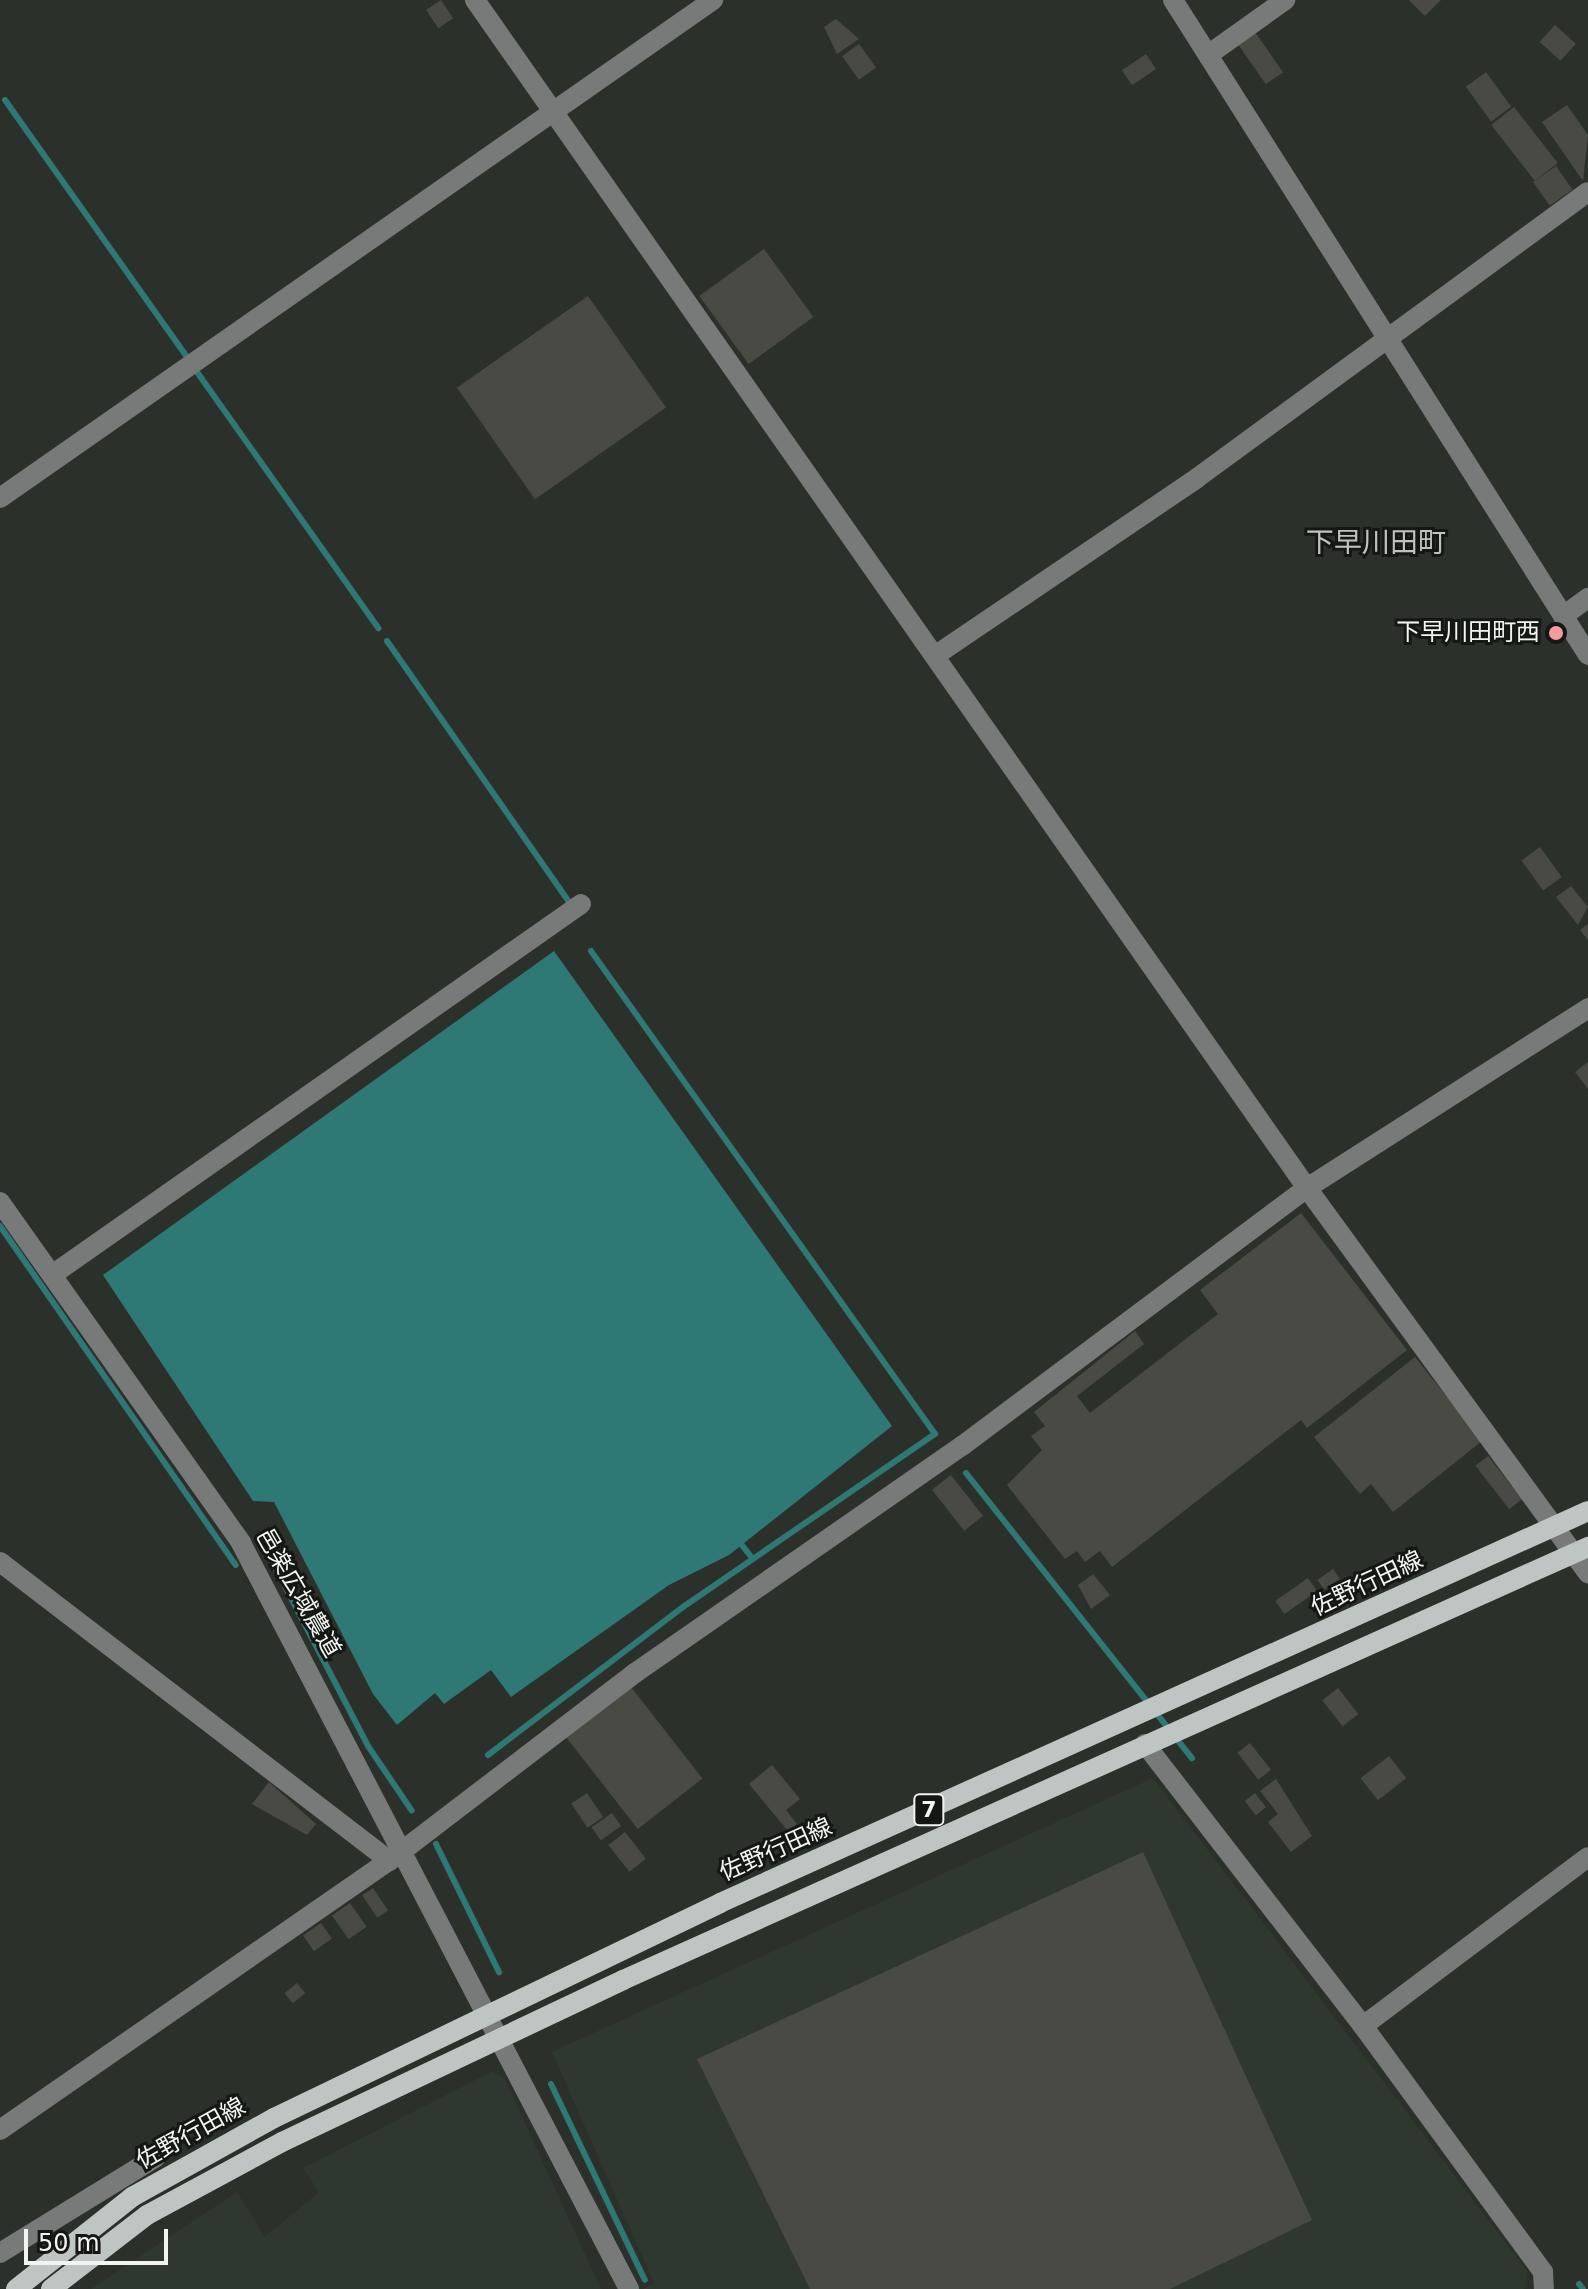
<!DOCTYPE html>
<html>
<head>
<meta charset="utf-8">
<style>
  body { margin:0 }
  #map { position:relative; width:1588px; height:2289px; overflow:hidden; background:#2c302b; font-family:"DejaVu Sans","Noto Sans JP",sans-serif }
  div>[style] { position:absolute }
  .built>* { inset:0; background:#2f382e }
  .water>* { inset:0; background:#2e7875 }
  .stream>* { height:6px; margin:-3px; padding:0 3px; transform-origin:3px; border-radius:3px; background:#2e7875 }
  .building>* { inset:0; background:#494a44; transform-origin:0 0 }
  .minor>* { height:20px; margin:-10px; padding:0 10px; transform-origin:10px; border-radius:10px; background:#777a78 }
  .major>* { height:20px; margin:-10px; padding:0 10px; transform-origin:10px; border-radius:10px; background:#bfc5c2 }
  .dots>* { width:22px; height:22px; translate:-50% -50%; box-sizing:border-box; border:4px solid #151715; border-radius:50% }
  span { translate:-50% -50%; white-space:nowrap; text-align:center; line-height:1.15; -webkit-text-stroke:6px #151715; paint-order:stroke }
  .shield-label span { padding:2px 6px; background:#151715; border:2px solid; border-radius:6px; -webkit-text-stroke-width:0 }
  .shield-label { font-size:22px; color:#f2f4f2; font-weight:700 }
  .poi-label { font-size:24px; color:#f2f4f2 }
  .right { translate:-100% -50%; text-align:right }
  .street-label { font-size:24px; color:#f2f4f2 }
  .quarter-label { font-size:28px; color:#bec3bd }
  .scale { position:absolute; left:24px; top:2229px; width:144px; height:36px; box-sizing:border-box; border:4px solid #f2f4f2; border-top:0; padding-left:10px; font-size:24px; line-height:28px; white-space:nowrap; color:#f2f4f2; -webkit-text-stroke:6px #151715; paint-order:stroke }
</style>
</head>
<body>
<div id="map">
  <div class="built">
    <div style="clip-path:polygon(1153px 1778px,1527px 2271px,1524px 2289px,643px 2289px,654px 2283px,552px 2052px)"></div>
    <div style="clip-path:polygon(493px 2071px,505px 2080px,601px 2289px,91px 2289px,237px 2192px,265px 2237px,319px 2192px,303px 2168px)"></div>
  </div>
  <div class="water">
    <div style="clip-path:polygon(554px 951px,892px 1426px,729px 1555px,669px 1585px,511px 1697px,491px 1670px,444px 1704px,435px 1693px,397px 1725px,373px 1694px,274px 1502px,253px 1501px,103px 1275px)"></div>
  </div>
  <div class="stream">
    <div style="left:5px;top:100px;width:315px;rotate:54.7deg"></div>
    <div style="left:197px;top:372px;width:314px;rotate:54.7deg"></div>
    <div style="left:387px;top:641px;width:318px;rotate:55.1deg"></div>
    <div style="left:0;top:1226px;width:413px;rotate:55.2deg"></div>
    <div style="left:966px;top:1473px;width:364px;rotate:51.6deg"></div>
    <div style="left:738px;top:1540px;width:24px;rotate:52deg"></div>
    <div style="left:264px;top:1546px;width:225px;rotate:62.5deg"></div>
    <div style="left:368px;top:1746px;width:78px;rotate:55.9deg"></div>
    <div style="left:488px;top:1755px;width:245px;rotate:-37.2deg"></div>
    <div style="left:683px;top:1607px;width:306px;rotate:-34.5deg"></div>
    <div style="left:935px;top:1434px;width:593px;rotate:-125.46deg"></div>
    <div style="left:436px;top:1844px;width:143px;rotate:63.8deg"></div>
    <div style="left:551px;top:2084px;width:217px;rotate:64.4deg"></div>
    <div style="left:1579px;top:2284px;width:6px;rotate:51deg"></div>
  </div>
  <div class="building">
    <div style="left:441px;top:0;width:22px;height:18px;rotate:56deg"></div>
    <div style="clip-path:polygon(1409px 0,1441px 0,1425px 16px)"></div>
    <div style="clip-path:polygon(836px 19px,859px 39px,837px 54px,824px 27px)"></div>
    <div style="left:1555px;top:25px;width:28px;height:23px;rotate:42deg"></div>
    <div style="left:1255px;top:32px;width:49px;height:21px;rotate:55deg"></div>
    <div style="left:859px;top:44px;width:29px;height:21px;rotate:54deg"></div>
    <div style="left:1146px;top:54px;width:18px;height:29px;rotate:56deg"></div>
    <div style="left:1486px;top:72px;width:43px;height:25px;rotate:54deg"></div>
    <div style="clip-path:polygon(1567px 105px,1588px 135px,1583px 181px,1542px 122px)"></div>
    <div style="left:1514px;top:107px;width:71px;height:29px;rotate:52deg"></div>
    <div style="left:1556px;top:166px;width:29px;height:28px;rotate:55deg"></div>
    <div style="left:764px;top:249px;width:84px;height:80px;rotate:54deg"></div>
    <div style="left:588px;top:296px;width:136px;height:160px;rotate:55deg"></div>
    <div style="left:1540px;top:847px;width:37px;height:23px;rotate:54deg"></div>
    <div style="clip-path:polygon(1571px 886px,1588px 907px,1578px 925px,1556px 897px)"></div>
    <div style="clip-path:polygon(1588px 924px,1588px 940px,1580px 930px)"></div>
    <div style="clip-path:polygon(1588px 1062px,1588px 1089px,1575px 1072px)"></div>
    <div style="clip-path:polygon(1301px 1213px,1407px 1350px,1307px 1428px,1301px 1420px,1112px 1567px,1100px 1551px,1085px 1562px,1077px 1551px,1065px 1559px,1007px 1485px,1042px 1450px,1031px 1436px,1045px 1426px,1034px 1412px,1135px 1331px,1144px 1344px,1077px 1396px,1090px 1413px,1218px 1314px,1200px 1290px)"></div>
    <div style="clip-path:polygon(1415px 1357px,1482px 1441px,1393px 1512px,1371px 1484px,1360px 1494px,1314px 1437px)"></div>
    <div style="left:1488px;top:1456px;width:55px;height:16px;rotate:52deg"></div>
    <div style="left:951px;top:1475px;width:52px;height:24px;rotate:52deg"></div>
    <div style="left:1333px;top:1569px;width:12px;height:19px;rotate:55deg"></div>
    <div style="clip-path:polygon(1093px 1574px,1110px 1595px,1091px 1609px,1078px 1585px)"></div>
    <div style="left:1308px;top:1578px;width:16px;height:40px;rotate:55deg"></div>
    <div style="left:631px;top:1687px;width:116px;height:82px;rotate:52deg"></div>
    <div style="left:1338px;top:1688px;width:33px;height:20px;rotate:52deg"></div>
    <div style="left:1250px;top:1743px;width:34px;height:16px;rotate:52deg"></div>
    <div style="left:1389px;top:1756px;width:28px;height:36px;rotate:52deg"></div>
    <div style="clip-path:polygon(772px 1765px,800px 1799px,786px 1810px,797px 1824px,788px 1831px,749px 1784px)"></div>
    <div style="clip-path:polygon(1276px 1779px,1312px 1836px,1291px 1852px,1268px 1822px,1278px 1814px,1260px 1791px)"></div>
    <div style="clip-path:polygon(269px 1782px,316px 1824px,307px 1835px,252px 1804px)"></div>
    <div style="left:587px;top:1793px;width:29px;height:19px;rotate:56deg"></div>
    <div style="left:1255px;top:1793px;width:18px;height:13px;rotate:52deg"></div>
    <div style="left:612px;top:1813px;width:16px;height:25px;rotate:55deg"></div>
    <div style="left:625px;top:1832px;width:34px;height:21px;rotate:52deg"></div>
    <div style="clip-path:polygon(1143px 1852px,1312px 2220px,1170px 2289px,810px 2289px,697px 2059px)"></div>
    <div style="left:373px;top:1888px;width:27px;height:13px;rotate:56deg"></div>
    <div style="left:350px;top:1903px;width:29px;height:22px;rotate:55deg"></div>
    <div style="left:321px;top:1923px;width:19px;height:22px;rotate:55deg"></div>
    <div style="left:297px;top:1983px;width:13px;height:16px;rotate:51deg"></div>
  </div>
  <div class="minor">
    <div style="left:475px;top:0;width:1450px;rotate:55deg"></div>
    <div style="left:1307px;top:1188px;width:477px;rotate:53.9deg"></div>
    <div style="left:1173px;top:0;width:775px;rotate:57.64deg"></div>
    <div style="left:1208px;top:55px;width:95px;rotate:-35.5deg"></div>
    <div style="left:0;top:498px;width:870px;rotate:-34.93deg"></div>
    <div style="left:1563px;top:616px;width:31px;rotate:-36deg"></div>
    <div style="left:936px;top:655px;width:315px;rotate:-34.1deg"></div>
    <div style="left:1197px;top:478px;width:484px;rotate:-36.2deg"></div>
    <div style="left:0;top:1202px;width:418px;rotate:54.7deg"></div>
    <div style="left:241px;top:1543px;width:841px;rotate:62.52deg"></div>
    <div style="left:52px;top:1275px;width:646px;rotate:-35.04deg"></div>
    <div style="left:0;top:1562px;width:491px;rotate:37.5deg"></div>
    <div style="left:1145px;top:1744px;width:356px;rotate:52.3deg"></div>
    <div style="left:1363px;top:2026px;width:305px;rotate:53.8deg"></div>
    <div style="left:1543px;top:2272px;width:17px;rotate:87deg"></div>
    <div style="left:1363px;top:2026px;width:281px;rotate:-36.9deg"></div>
    <div style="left:0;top:2130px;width:473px;rotate:-34.7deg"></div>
    <div style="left:389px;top:1861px;width:310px;rotate:-37.4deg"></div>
    <div style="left:635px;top:1673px;width:398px;rotate:-34.8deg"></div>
    <div style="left:962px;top:1446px;width:431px;rotate:-36.8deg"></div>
    <div style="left:1307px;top:1188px;width:334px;rotate:-32.6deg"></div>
    <div style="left:0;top:2253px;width:183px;rotate:-31.6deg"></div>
  </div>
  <div class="major">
    <div style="left:16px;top:2289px;width:148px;rotate:-38.4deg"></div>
    <div style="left:132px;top:2197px;width:162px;rotate:-29.1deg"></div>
    <div style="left:274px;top:2118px;width:495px;rotate:-25.7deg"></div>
    <div style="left:720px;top:1903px;width:952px;rotate:-24.3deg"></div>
    <div style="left:51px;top:2289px;width:121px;rotate:-37.6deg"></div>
    <div style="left:147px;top:2215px;width:153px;rotate:-28.4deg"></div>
    <div style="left:282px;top:2142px;width:378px;rotate:-25.4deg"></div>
    <div style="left:623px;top:1980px;width:1058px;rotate:-24.17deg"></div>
  </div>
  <div class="dots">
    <div style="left:1556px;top:633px;background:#f59b9d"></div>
  </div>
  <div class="shield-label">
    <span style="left:929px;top:1810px">7</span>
  </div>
  <div class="poi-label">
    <span class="right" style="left:1540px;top:633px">下早川田町西</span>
  </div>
  <div class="street-label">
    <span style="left:1367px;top:1584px;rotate:-25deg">佐野行田線</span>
    <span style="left:298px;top:1593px;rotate:60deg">邑楽広域農道</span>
    <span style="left:776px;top:1850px;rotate:-24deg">佐野行田線</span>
    <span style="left:191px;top:2134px;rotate:-29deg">佐野行田線</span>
  </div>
  <div class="quarter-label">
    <span style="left:1376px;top:543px">下早川田町</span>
  </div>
  <div class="scale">50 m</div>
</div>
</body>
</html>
